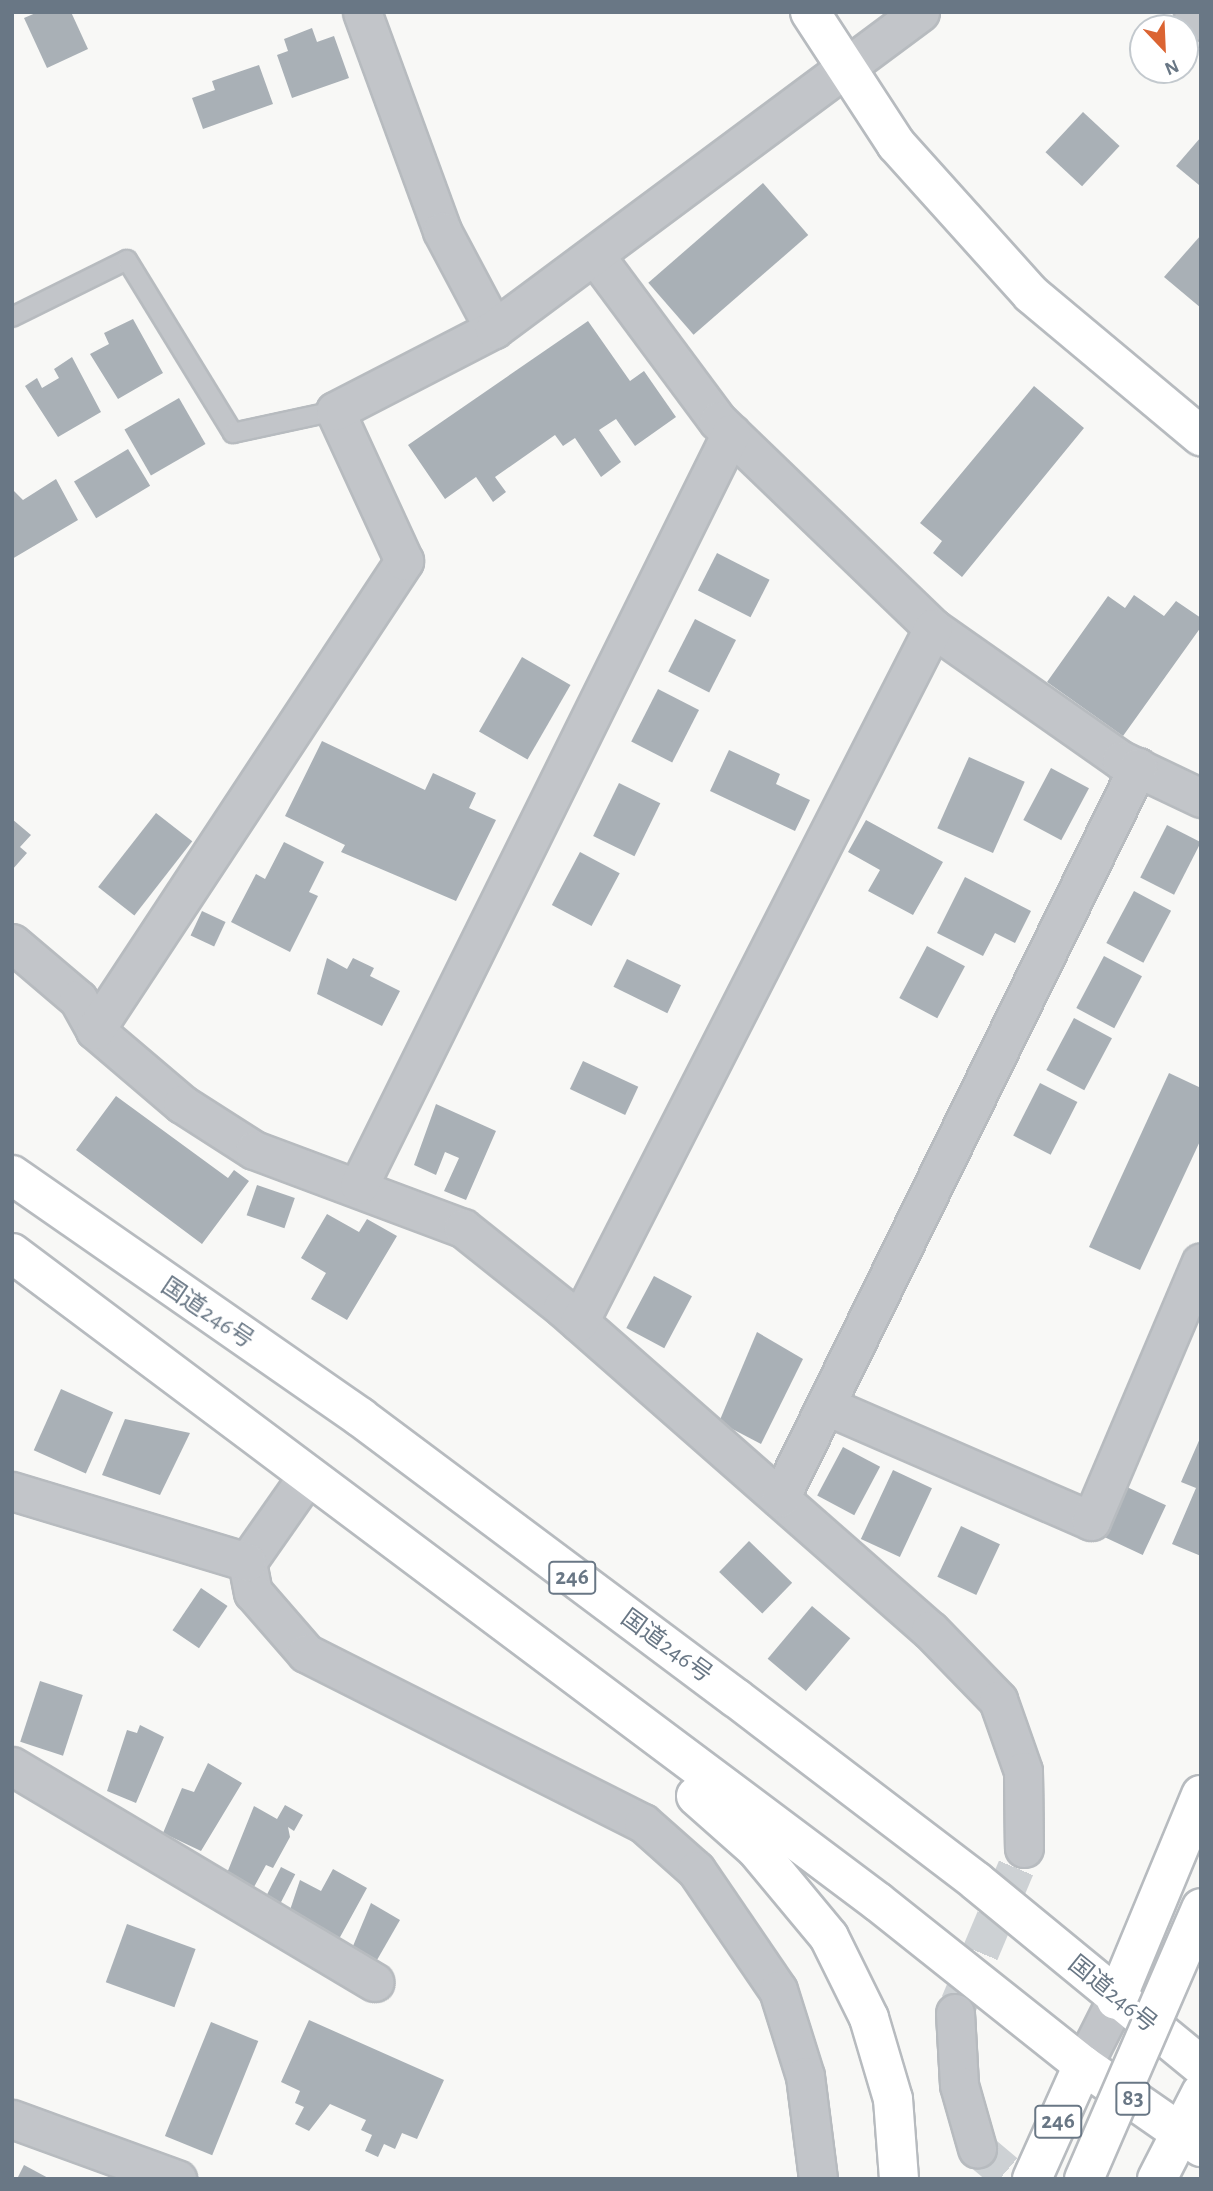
<!DOCTYPE html>
<html>
<head>
<meta charset="utf-8">
<style>
  body { margin:0 }
  #map { position:relative; width:1213px; height:2191px; overflow:hidden; background:#f8f8f6; font-family:"Alegreya Sans","Noto Sans JP",sans-serif }
  div>[style] { position:absolute }
  .building>* { inset:0; background:#a9b0b6; transform-origin:0 0 }
  .street-tunnel>* { height:37px; margin-top:-18.5px; transform-origin:0; background:repeating-linear-gradient(90deg,#cdd1d4 0 37px,transparent 0 55px) }
  .roads { filter:drop-shadow(2px 0 #b7bbbf) drop-shadow(-2px 0 #b7bbbf) drop-shadow(0 2px #b7bbbf) drop-shadow(0 -2px #b7bbbf) }
  .lane>* { height:18px; margin:-9px; padding:0 9px; transform-origin:9px; border-radius:9px; background:#c2c5c9 }
  .street>* { height:37px; margin:-18.5px; padding:0 18.5px; transform-origin:18.5px; border-radius:18.5px; background:#c2c5c9 }
  .secondary>* { height:38px; margin:-19px; padding:0 19px; transform-origin:19px; border-radius:19px; background:#fff }
  .primary>* { height:38px; margin:-19px; padding:0 19px; transform-origin:19px; border-radius:19px; background:#fff }
  .highway>* { height:38px; margin:-19px; padding:0 19px; transform-origin:19px; border-radius:19px; background:#fff }
  .bridges { filter:drop-shadow(2px 0 #b7bbbf) drop-shadow(-2px 0 #b7bbbf) drop-shadow(0 2px #b7bbbf) drop-shadow(0 -2px #b7bbbf) }
  .secondary-bridge>* { height:38px; margin:-19px; padding:0 19px; transform-origin:19px; border-radius:19px; background:#fff }
  span { translate:-50% -50%; white-space:nowrap; text-align:center; line-height:1.15; -webkit-text-stroke:7px #fff; paint-order:stroke }
  .shield-label span { padding:2px 5px; background:#fff; border:2px solid; border-radius:5px; -webkit-text-stroke-width:0 }
  .shield-label { font-size:23px; color:#697785; font-weight:700 }
  .street-label { font-size:24px; color:#697785 }
  .frame { position:absolute; inset:0; border:14px solid #697785; pointer-events:none }
  .north { position:absolute; left:1129px; top:14px; width:70px; height:70px; box-sizing:border-box; background:#fff; border:2px solid #c3c9ce; border-radius:50%; rotate:157deg; font-size:19px; font-weight:700; line-height:28px; text-align:center; color:#697785 }
  .north::after { content:''; display:block; margin:auto; width:24px; height:32px; background:#db6432; clip-path:polygon(50% 0,100% 100%,50% 72%,0 100%) }
</style>
</head>
<body>
<div id="map">
  <div class="building">
    <div style="clip-path:polygon(38px 12px,71px 12px,88px 49px,47px 68px,24px 18px)"></div>
    <div style="clip-path:polygon(312px 28px,317px 42px,334px 36px,349px 78px,292px 98px,277px 55px,288px 51px,284px 39px)"></div>
    <div style="clip-path:polygon(259px 65px,273px 104px,203px 129px,192px 98px,215px 90px,212px 81px)"></div>
    <div style="left:1083px;top:112px;width:50px;height:55px;rotate:43deg"></div>
    <div style="clip-path:polygon(1201px 137px,1201px 183px,1199px 185px,1176px 166px)"></div>
    <div style="left:763px;top:183px;width:69px;height:152px;rotate:49deg"></div>
    <div style="clip-path:polygon(1201px 235px,1201px 308px,1164px 277px)"></div>
    <div style="clip-path:polygon(133px 319px,163px 373px,118px 399px,90px 354px,109px 344px,104px 333px)"></div>
    <div style="clip-path:polygon(588px 321px,630px 381px,644px 371px,676px 417px,635px 446px,616px 419px,599px 430px,621px 462px,601px 477px,575px 438px,563px 446px,555px 435px,495px 477px,506px 492px,493px 502px,476px 477px,445px 499px,408px 445px)"></div>
    <div style="clip-path:polygon(72px 357px,101px 412px,58px 437px,25px 386px,37px 378px,42px 388px,59px 378px,54px 369px)"></div>
    <div style="clip-path:polygon(1034px 386px,1084px 428px,962px 577px,933px 553px,942px 541px,920px 523px)"></div>
    <div style="left:179px;top:398px;width:53px;height:63px;rotate:60deg"></div>
    <div style="left:128px;top:449px;width:43px;height:63px;rotate:59deg"></div>
    <div style="clip-path:polygon(56px 479px,78px 520px,12px 559px,12px 489px,23px 500px)"></div>
    <div style="left:717px;top:553px;width:59px;height:42px;rotate:27deg"></div>
    <div style="clip-path:polygon(1134px 595px,1164px 616px,1176px 601px,1201px 618px,1201px 627px,1123px 736px,1047px 682px,1108px 596px,1125px 608px)"></div>
    <div style="left:695px;top:619px;width:46px;height:59px;rotate:27deg"></div>
    <div style="left:522px;top:657px;width:56px;height:86px;rotate:30deg"></div>
    <div style="left:658px;top:689px;width:46px;height:59px;rotate:27deg"></div>
    <div style="clip-path:polygon(322px 741px,425px 790px,433px 773px,476px 793px,469px 808px,496px 820px,456px 901px,341px 852px,345px 845px,285px 816px)"></div>
    <div style="clip-path:polygon(729px 750px,780px 774px,776px 784px,810px 800px,795px 831px,710px 791px)"></div>
    <div style="left:969px;top:757px;width:61px;height:78px;rotate:24deg"></div>
    <div style="left:1051px;top:768px;width:43px;height:59px;rotate:28deg"></div>
    <div style="left:619px;top:783px;width:46px;height:59px;rotate:26deg"></div>
    <div style="left:156px;top:813px;width:46px;height:94px;rotate:38deg"></div>
    <div style="clip-path:polygon(12px 819px,31px 835px,20px 847px,27px 853px,12px 870px)"></div>
    <div style="clip-path:polygon(866px 820px,943px 862px,913px 915px,868px 891px,880px 870px,848px 852px)"></div>
    <div style="left:1167px;top:825px;width:38px;height:59px;rotate:27deg"></div>
    <div style="clip-path:polygon(284px 842px,324px 862px,309px 892px,318px 896px,290px 952px,231px 922px,256px 874px,265px 879px)"></div>
    <div style="left:580px;top:852px;width:45px;height:60px;rotate:28deg"></div>
    <div style="clip-path:polygon(965px 877px,1031px 911px,1015px 943px,995px 933px,983px 956px,937px 933px)"></div>
    <div style="left:1134px;top:891px;width:42px;height:59px;rotate:28deg"></div>
    <div style="left:202px;top:911px;width:26px;height:27px;rotate:25deg"></div>
    <div style="left:927px;top:946px;width:43px;height:59px;rotate:28deg"></div>
    <div style="left:1104px;top:956px;width:43px;height:59px;rotate:28deg"></div>
    <div style="clip-path:polygon(327px 958px,347px 969px,353px 958px,374px 968px,370px 976px,400px 991px,382px 1026px,317px 994px)"></div>
    <div style="left:627px;top:959px;width:60px;height:31px;rotate:26deg"></div>
    <div style="left:1074px;top:1018px;width:43px;height:59px;rotate:28deg"></div>
    <div style="left:583px;top:1061px;width:61px;height:31px;rotate:25deg"></div>
    <div style="clip-path:polygon(1169px 1073px,1201px 1088px,1201px 1139px,1140px 1270px,1089px 1247px)"></div>
    <div style="left:1040px;top:1083px;width:42px;height:59px;rotate:27deg"></div>
    <div style="clip-path:polygon(116px 1096px,228px 1178px,234px 1170px,249px 1181px,202px 1244px,76px 1150px)"></div>
    <div style="clip-path:polygon(436px 1104px,496px 1131px,466px 1200px,444px 1191px,459px 1158px,445px 1152px,436px 1175px,414px 1165px)"></div>
    <div style="left:257px;top:1185px;width:40px;height:32px;rotate:19deg"></div>
    <div style="clip-path:polygon(327px 1214px,359px 1232px,367px 1219px,397px 1236px,347px 1320px,311px 1299px,326px 1273px,301px 1258px)"></div>
    <div style="left:654px;top:1276px;width:43px;height:59px;rotate:28deg"></div>
    <div style="clip-path:polygon(757px 1332px,803px 1359px,761px 1444px,719px 1422px)"></div>
    <div style="left:61px;top:1389px;width:57px;height:67px;rotate:24deg"></div>
    <div style="clip-path:polygon(125px 1419px,190px 1433px,160px 1495px,102px 1475px)"></div>
    <div style="clip-path:polygon(1201px 1436px,1201px 1556px,1172px 1544px,1196px 1488px,1181px 1482px)"></div>
    <div style="left:843px;top:1447px;width:42px;height:55px;rotate:28deg"></div>
    <div style="left:893px;top:1470px;width:43px;height:76px;rotate:25deg"></div>
    <div style="left:1127px;top:1487px;width:43px;height:55px;rotate:25deg"></div>
    <div style="left:961px;top:1526px;width:43px;height:56px;rotate:25deg"></div>
    <div style="left:749px;top:1541px;width:60px;height:43px;rotate:44deg"></div>
    <div style="left:201px;top:1588px;width:32px;height:51px;rotate:34deg"></div>
    <div style="left:812px;top:1606px;width:50px;height:69px;rotate:40deg"></div>
    <div style="left:40px;top:1681px;width:45px;height:64px;rotate:18deg"></div>
    <div style="clip-path:polygon(140px 1725px,164px 1737px,136px 1803px,107px 1791px,127px 1730px,137px 1733px)"></div>
    <div style="clip-path:polygon(208px 1763px,242px 1783px,201px 1851px,163px 1833px,182px 1788px,194px 1792px)"></div>
    <div style="clip-path:polygon(285px 1805px,303px 1815px,294px 1831px,288px 1827px,290px 1837px,273px 1868px,266px 1865px,254px 1887px,227px 1873px,254px 1806px,277px 1819px)"></div>
    <div style="left:281px;top:1867px;width:16px;height:32px;rotate:27deg"></div>
    <div style="clip-path:polygon(333px 1869px,367px 1888px,339px 1939px,289px 1913px,300px 1880px,321px 1891px)"></div>
    <div style="clip-path:polygon(371px 1903px,400px 1920px,377px 1960px,353px 1946px)"></div>
    <div style="left:127px;top:1924px;width:73px;height:62px;rotate:20deg"></div>
    <div style="clip-path:polygon(309px 2020px,444px 2080px,417px 2139px,402px 2133px,395px 2149px,384px 2144px,378px 2157px,365px 2151px,372px 2135px,361px 2130px,366px 2120px,330px 2104px,309px 2131px,295px 2124px,304px 2107px,295px 2103px,300px 2091px,281px 2082px)"></div>
    <div style="left:211px;top:2022px;width:51px;height:123px;rotate:22deg"></div>
    <div style="clip-path:polygon(24px 2165px,50px 2179px,17px 2179px)"></div>
  </div>
  <div class="street-tunnel">
    <div style="left:959px;top:2003px;width:168px;rotate:-67.2deg"></div>
    <div style="left:977px;top:2148px;width:48px;rotate:40deg"></div>
  </div>
  <div class="roads">
    <div class="lane">
      <div style="left:12px;top:317px;width:128px;rotate:-26.4deg"></div>
      <div style="left:127px;top:260px;width:203px;rotate:58.5deg"></div>
      <div style="left:233px;top:433px;width:104px;rotate:-12.2deg"></div>
    </div>
    <div class="street">
      <div style="left:362px;top:12px;width:233px;rotate:69.9deg"></div>
      <div style="left:442px;top:231px;width:111px;rotate:62deg"></div>
      <div style="left:1193px;top:12px;width:12px;rotate:48deg"></div>
      <div style="left:596px;top:257px;width:204px;rotate:53.4deg"></div>
      <div style="left:718px;top:421px;width:298px;rotate:43.9deg"></div>
      <div style="left:933px;top:628px;width:230px;rotate:35.1deg"></div>
      <div style="left:1121px;top:760px;width:89px;rotate:25.4deg"></div>
      <div style="left:12px;top:943px;width:87px;rotate:40.3deg"></div>
      <div style="left:78px;top:999px;width:35px;rotate:61deg"></div>
      <div style="left:95px;top:1030px;width:114px;rotate:40.4deg"></div>
      <div style="left:182px;top:1104px;width:85px;rotate:32.6deg"></div>
      <div style="left:254px;top:1150px;width:223px;rotate:20.5deg"></div>
      <div style="left:463px;top:1228px;width:127px;rotate:38.6deg"></div>
      <div style="left:562px;top:1307px;width:490px;rotate:41.3deg"></div>
      <div style="left:930px;top:1630px;width:98px;rotate:45.8deg"></div>
      <div style="left:998px;top:1700px;width:75px;rotate:70.6deg"></div>
      <div style="left:1023px;top:1771px;width:77px;rotate:89.3deg"></div>
      <div style="left:95px;top:1030px;width:562px;rotate:-56.62deg"></div>
      <div style="left:404px;top:561px;width:165px;rotate:-114.7deg"></div>
      <div style="left:335px;top:411px;width:179px;rotate:-27.3deg"></div>
      <div style="left:494px;top:329px;width:531px;rotate:-36.65deg"></div>
      <div style="left:359px;top:1185px;width:839px;rotate:-63.68deg"></div>
      <div style="left:579px;top:1322px;width:779px;rotate:-62.97deg"></div>
      <div style="left:827px;top:1406px;width:288px;rotate:23.5deg"></div>
      <div style="left:1091px;top:1521px;width:281px;rotate:-67deg"></div>
      <div style="left:308px;top:1475px;width:106px;rotate:125deg"></div>
      <div style="left:247px;top:1562px;width:31px;rotate:79deg"></div>
      <div style="left:253px;top:1592px;width:81px;rotate:49deg"></div>
      <div style="left:306px;top:1653px;width:377px;rotate:26.8deg"></div>
      <div style="left:643px;top:1823px;width:71px;rotate:41.6deg"></div>
      <div style="left:696px;top:1870px;width:145px;rotate:55.7deg"></div>
      <div style="left:778px;top:1990px;width:90px;rotate:72.6deg"></div>
      <div style="left:805px;top:2076px;width:104px;rotate:82.8deg"></div>
      <div style="left:12px;top:1491px;width:245px;rotate:16.8deg"></div>
      <div style="left:780px;top:1498px;width:814px;rotate:-63.91deg"></div>
      <div style="left:12px;top:1766px;width:422px;rotate:30.8deg"></div>
      <div style="left:955px;top:2013px;width:72px;rotate:86.8deg"></div>
      <div style="left:959px;top:2085px;width:66px;rotate:74.1deg"></div>
      <div style="left:1083px;top:2065px;width:73px;rotate:-63.1deg"></div>
      <div style="left:12px;top:2119px;width:176px;rotate:20deg"></div>
    </div>
    <div class="secondary">
      <div style="left:810px;top:12px;width:158px;rotate:56.9deg"></div>
      <div style="left:896px;top:144px;width:202px;rotate:48deg"></div>
      <div style="left:1031px;top:294px;width:222px;rotate:39.9deg"></div>
      <div style="left:1116px;top:2000px;width:222px;rotate:-67.5deg"></div>
    </div>
    <div class="primary">
      <div style="left:1083px;top:2065px;width:144px;rotate:34.8deg"></div>
    </div>
    <div class="highway">
      <div style="left:12px;top:1175px;width:424px;rotate:34.8deg"></div>
      <div style="left:360px;top:1417px;width:469px;rotate:36.8deg"></div>
      <div style="left:736px;top:1698px;width:302px;rotate:37.3deg"></div>
      <div style="left:976px;top:1881px;width:291px;rotate:39.4deg"></div>
      <div style="left:12px;top:1253px;width:1082px;rotate:36.85deg"></div>
      <div style="left:878px;top:1902px;width:262px;rotate:38.5deg"></div>
      <div style="left:1083px;top:2065px;width:125px;rotate:114.1deg"></div>
      <div style="left:696px;top:1796px;width:80px;rotate:41.5deg"></div>
      <div style="left:756px;top:1849px;width:114px;rotate:50.3deg"></div>
      <div style="left:829px;top:1937px;width:90px;rotate:63.7deg"></div>
      <div style="left:869px;top:2018px;width:84px;rotate:73.5deg"></div>
      <div style="left:893px;top:2099px;width:80px;rotate:85.7deg"></div>
      <div style="left:1157px;top:2179px;width:97px;rotate:-62.9deg"></div>
    </div>
  </div>
  <div class="bridges">
    <div class="secondary-bridge">
      <div style="left:1084px;top:2179px;width:295px;rotate:-66.6deg"></div>
    </div>
  </div>
  <div class="shield-label">
    <span style="left:572px;top:1578px">246</span>
    <span style="left:1133px;top:2099px">83</span>
    <span style="left:1058px;top:2122px">246</span>
  </div>
  <div class="street-label">
    <span style="left:207px;top:1314px;rotate:34deg">国道246号</span>
    <span style="left:666px;top:1647px;rotate:36deg">国道246号</span>
    <span style="left:1112px;top:1995px;rotate:39deg">国道246号</span>
  </div>
  <div class="frame"></div>
  <div class="north">N</div>
</div>
</body>
</html>
